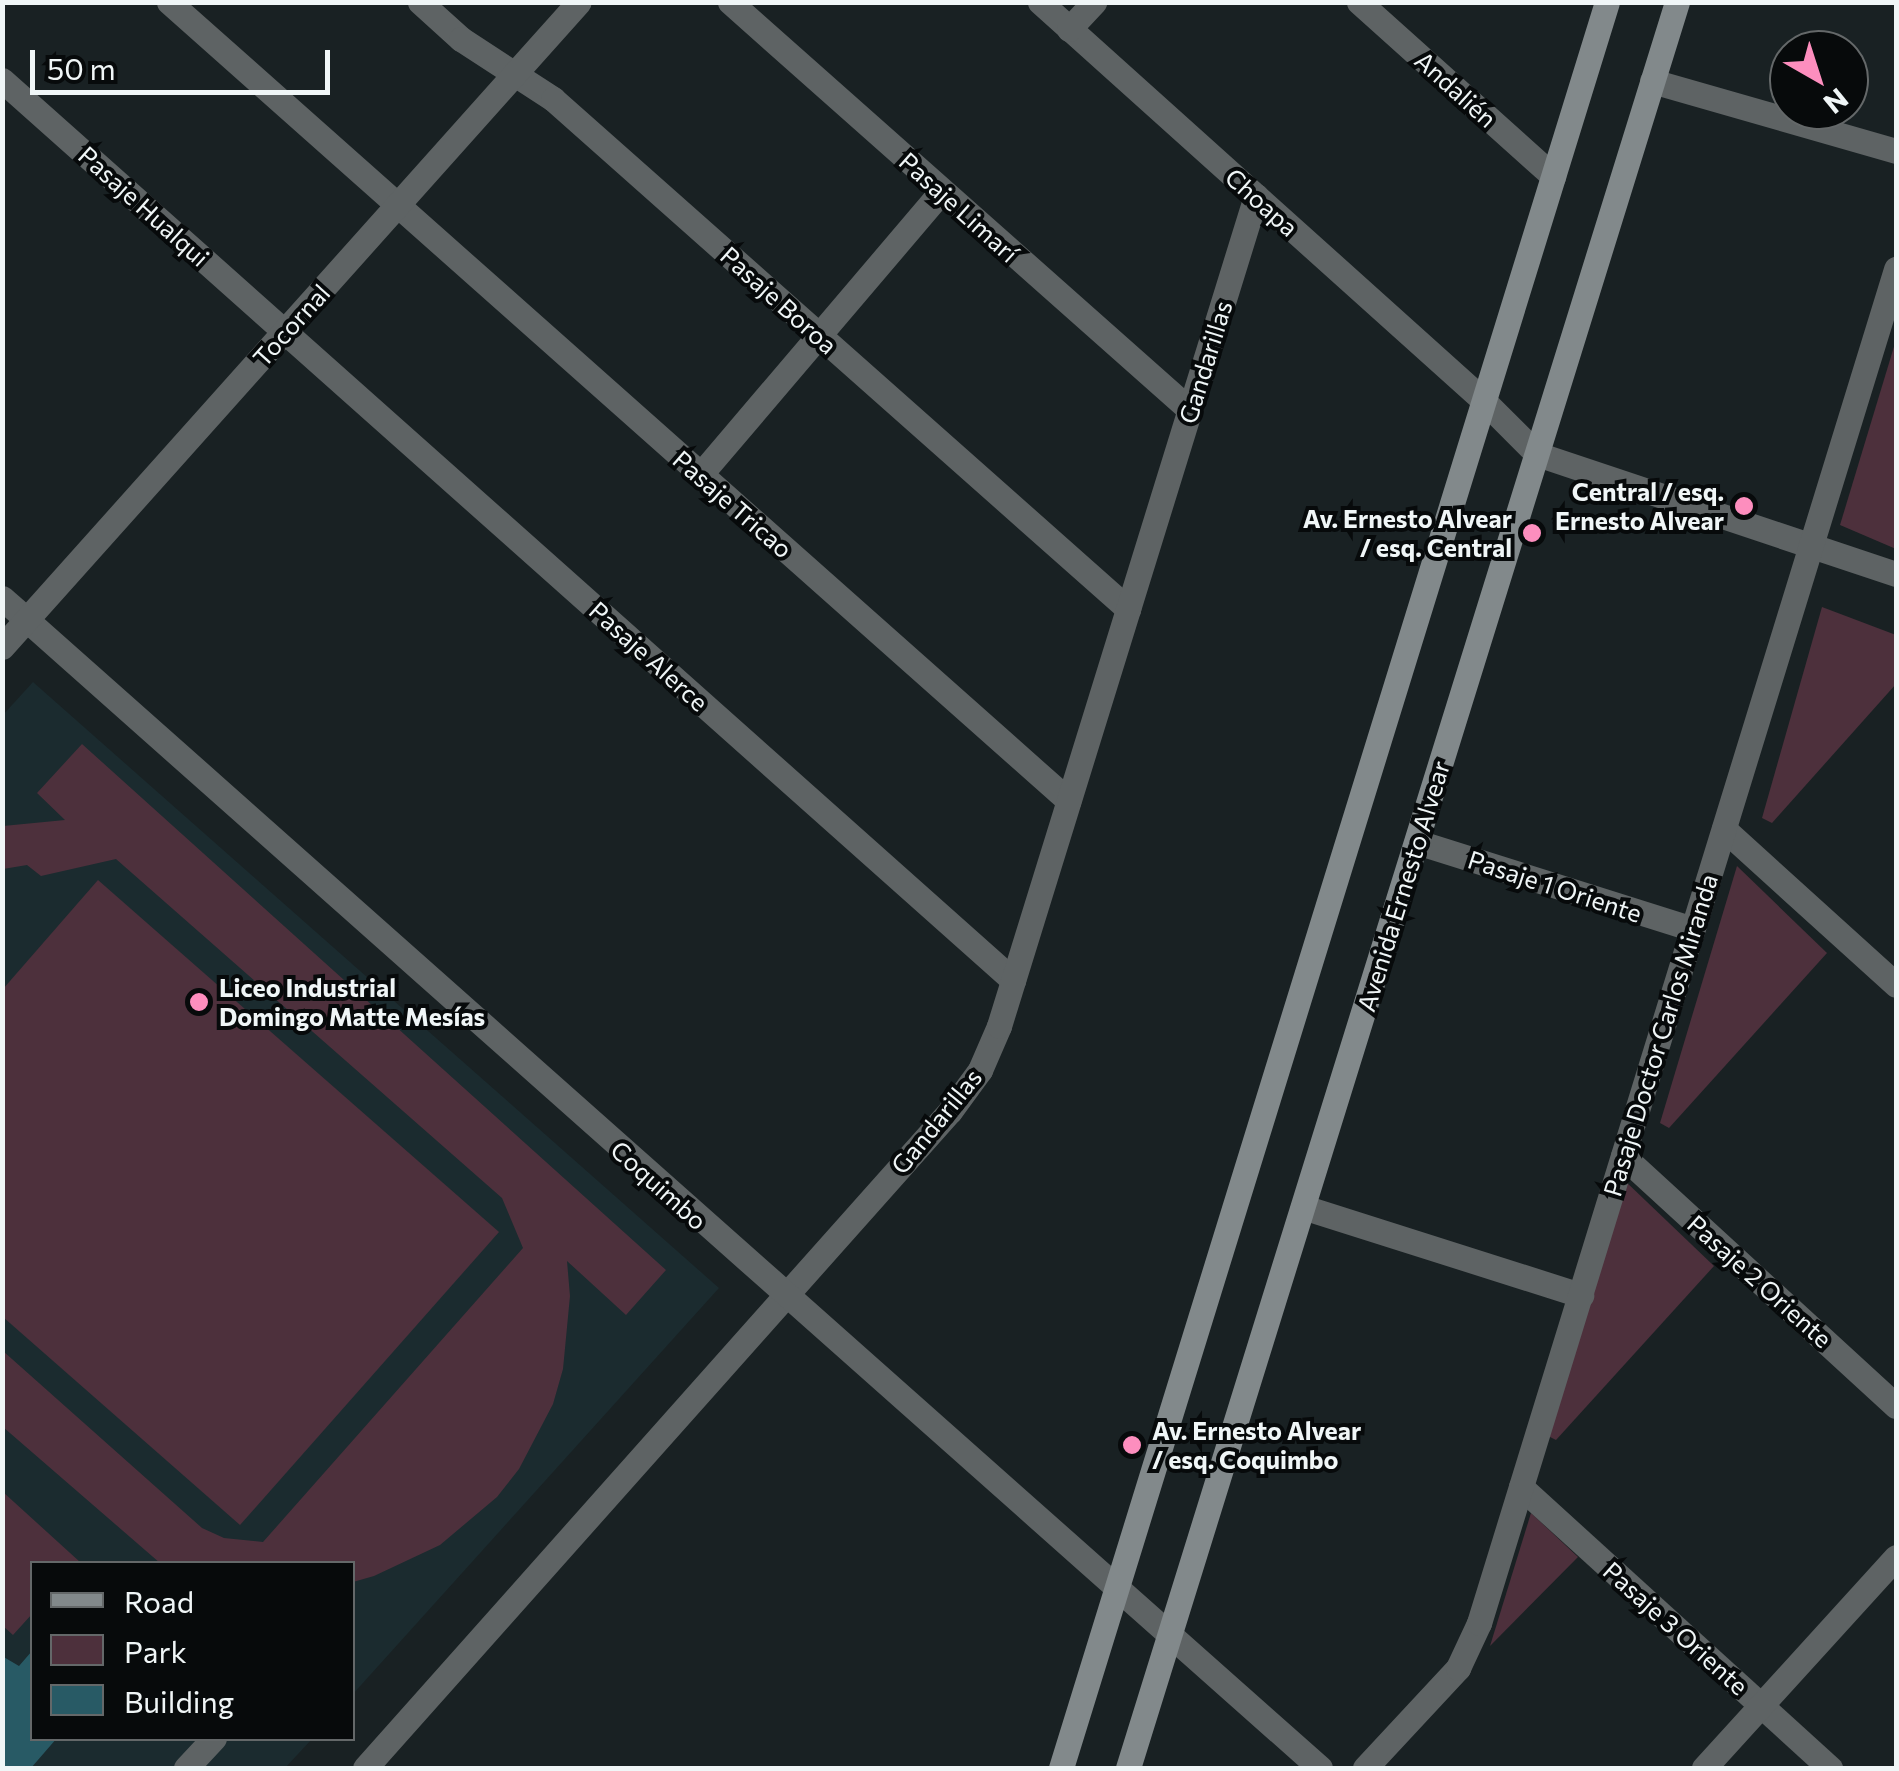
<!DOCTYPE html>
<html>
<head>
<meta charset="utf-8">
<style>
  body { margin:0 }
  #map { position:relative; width:1899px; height:1771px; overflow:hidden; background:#192123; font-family:Commissioner,sans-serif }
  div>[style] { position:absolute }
  .built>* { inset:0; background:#1b2b2f }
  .green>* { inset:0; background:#4d303c }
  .building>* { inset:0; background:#285a65 }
  .service>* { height:25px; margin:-12.5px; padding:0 12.5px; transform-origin:12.5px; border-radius:12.5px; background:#5e6364 }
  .minor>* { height:25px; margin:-12.5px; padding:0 12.5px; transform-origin:12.5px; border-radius:12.5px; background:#5e6364 }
  .tertiary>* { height:25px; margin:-12.5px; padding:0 12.5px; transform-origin:12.5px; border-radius:12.5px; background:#5e6364 }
  .secondary>* { height:25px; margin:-12.5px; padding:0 12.5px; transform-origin:12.5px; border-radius:12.5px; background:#82898b }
  .dots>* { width:28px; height:28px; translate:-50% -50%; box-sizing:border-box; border:5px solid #070a0b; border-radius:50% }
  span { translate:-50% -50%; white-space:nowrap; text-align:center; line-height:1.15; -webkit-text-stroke:8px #070a0b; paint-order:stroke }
  .street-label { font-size:25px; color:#f0f6f7 }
  .poi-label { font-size:25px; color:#f0f6f7; font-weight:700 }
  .right { translate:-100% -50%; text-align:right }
  .left { translate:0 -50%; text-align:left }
  .frame { position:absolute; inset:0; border:5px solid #f0f6f7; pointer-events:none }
  .legend { position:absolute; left:30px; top:1561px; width:325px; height:180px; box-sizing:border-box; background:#070a0b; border:2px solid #646869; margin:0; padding:12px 18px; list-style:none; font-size:30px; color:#f0f6f7 }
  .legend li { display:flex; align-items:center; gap:20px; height:50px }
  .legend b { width:50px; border:2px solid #646869 }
  .north { position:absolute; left:1769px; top:30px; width:100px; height:100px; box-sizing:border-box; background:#070a0b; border:2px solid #646869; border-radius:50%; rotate:141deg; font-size:28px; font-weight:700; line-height:40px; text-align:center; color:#f0f6f7 }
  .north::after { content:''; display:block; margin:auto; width:35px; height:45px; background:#fd8ebe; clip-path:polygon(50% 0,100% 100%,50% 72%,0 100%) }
  .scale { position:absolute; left:30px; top:50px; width:300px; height:45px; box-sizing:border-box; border:5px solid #f0f6f7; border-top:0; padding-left:12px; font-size:30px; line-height:35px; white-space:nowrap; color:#f0f6f7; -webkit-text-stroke:8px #070a0b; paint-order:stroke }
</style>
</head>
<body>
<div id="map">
  <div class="built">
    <div style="clip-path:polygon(33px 682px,719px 1288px,353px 1694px,352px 1564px,32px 1564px,32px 1738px,312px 1739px,285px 1768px,3px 1768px,2px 716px)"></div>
  </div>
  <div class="green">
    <div style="clip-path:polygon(1896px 340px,1896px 549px,1840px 525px)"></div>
    <div style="clip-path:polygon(1822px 607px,1896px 635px,1896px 684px,1772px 823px,1762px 818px)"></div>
    <div style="clip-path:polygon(82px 744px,666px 1270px,626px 1315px,567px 1261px,570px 1296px,563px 1369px,553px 1404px,519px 1469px,497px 1497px,440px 1545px,374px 1576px,353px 1582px,352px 1564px,160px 1563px,3px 1427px,3px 1351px,202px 1528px,224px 1538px,263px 1542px,523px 1248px,502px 1198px,116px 859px,41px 876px,27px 865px,3px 869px,3px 826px,65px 820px,37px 793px)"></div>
    <div style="clip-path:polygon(1737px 866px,1827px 953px,1669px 1128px,1660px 1123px)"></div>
    <div style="clip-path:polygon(98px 880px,499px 1232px,240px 1525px,3px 1317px,3px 989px)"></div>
    <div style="clip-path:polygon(1623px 1179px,1714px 1266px,1556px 1440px,1546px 1435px)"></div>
    <div style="clip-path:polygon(3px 1492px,80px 1562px,32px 1564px,32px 1614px,13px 1635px,3px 1626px)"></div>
    <div style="clip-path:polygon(1531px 1513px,1578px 1557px,1490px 1646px)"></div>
  </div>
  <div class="building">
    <div style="clip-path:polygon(32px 1651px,32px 1738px,57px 1738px,31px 1768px,2px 1768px,2px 1656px,19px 1666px)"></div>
  </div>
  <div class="service">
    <div style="left:186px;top:1768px;width:41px;rotate:-47deg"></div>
  </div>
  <div class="minor">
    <div style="left:169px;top:2px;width:1203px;rotate:41.6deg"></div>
    <div style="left:420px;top:2px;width:55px;rotate:42.1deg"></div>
    <div style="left:461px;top:39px;width:110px;rotate:33.1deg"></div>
    <div style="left:553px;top:99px;width:769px;rotate:41.57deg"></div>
    <div style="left:730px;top:2px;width:615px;rotate:41.57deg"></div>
    <div style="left:1040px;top:2px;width:597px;rotate:41.94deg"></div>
    <div style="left:1484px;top:401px;width:75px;rotate:45deg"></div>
    <div style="left:1537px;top:454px;width:379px;rotate:18.5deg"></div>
    <div style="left:1359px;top:2px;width:261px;rotate:41.9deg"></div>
    <div style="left:1069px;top:29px;width:37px;rotate:-47deg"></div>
    <div style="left:2px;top:80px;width:1354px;rotate:41.68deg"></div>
    <div style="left:1652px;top:81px;width:254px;rotate:16deg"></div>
    <div style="left:700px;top:475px;width:372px;rotate:-49.6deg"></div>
    <div style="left:2px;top:598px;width:33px;rotate:41deg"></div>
    <div style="left:1724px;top:829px;width:232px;rotate:42.2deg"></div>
    <div style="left:1417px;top:842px;width:289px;rotate:17.5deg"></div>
    <div style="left:1623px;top:1156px;width:370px;rotate:42.5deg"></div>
    <div style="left:1303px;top:1207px;width:292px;rotate:17.6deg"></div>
    <div style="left:1521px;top:1487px;width:418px;rotate:42.3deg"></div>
    <div style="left:365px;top:1768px;width:880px;rotate:-48.32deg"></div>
    <div style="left:950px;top:1111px;width:51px;rotate:-53.8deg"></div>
    <div style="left:980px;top:1070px;width:48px;rotate:-66.6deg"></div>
    <div style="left:999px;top:1026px;width:869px;rotate:-72.8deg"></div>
    <div style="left:1365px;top:1768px;width:137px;rotate:-47.1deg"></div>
    <div style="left:1458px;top:1668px;width:50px;rotate:-65deg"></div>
    <div style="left:1479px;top:1623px;width:1417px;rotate:-72.88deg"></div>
    <div style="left:1704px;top:1768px;width:285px;rotate:-47.7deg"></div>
  </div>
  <div class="tertiary">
    <div style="left:27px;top:620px;width:1729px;rotate:41.6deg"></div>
    <div style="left:2px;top:647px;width:865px;rotate:-48.19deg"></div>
  </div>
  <div class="secondary">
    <div style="left:1061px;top:1768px;width:1848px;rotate:-72.82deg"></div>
    <div style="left:1128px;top:1768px;width:1849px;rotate:-72.73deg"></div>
  </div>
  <div class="dots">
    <div style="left:1744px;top:506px;background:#fd8ebe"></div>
    <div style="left:1532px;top:533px;background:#fd8ebe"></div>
    <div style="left:199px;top:1002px;background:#fd8ebe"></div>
    <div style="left:1132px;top:1445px;background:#fd8ebe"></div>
  </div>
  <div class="street-label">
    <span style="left:1456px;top:89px;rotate:42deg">Andalién</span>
    <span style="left:1262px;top:202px;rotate:42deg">Choapa</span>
    <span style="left:144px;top:206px;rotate:42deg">Pasaje Hualqui</span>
    <span style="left:959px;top:207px;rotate:42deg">Pasaje Limarí</span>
    <span style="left:779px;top:300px;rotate:42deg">Pasaje Boroa</span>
    <span style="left:291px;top:325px;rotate:-48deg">Tocornal</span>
    <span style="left:1205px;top:362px;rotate:-73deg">Gandarillas</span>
    <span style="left:733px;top:504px;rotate:41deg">Pasaje Tricao</span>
    <span style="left:649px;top:656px;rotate:42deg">Pasaje Alerce</span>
    <span style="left:1403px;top:886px;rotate:-73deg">Avenida Ernesto Alvear</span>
    <span style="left:1555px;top:886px;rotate:18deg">Pasaje 1 Oriente</span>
    <span style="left:1660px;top:1035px;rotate:-73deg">Pasaje Doctor Carlos Miranda</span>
    <span style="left:936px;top:1121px;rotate:-51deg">Gandarillas</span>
    <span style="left:659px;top:1185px;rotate:42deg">Coquimbo</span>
    <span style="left:1760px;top:1281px;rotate:42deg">Pasaje 2 Oriente</span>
    <span style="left:1676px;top:1628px;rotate:42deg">Pasaje 3 Oriente</span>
  </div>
  <div class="poi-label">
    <span class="right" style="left:1724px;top:506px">Central / esq.<br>Ernesto Alvear</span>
    <span class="right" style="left:1512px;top:533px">Av. Ernesto Alvear<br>/ esq. Central</span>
    <span class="left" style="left:219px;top:1002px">Liceo Industrial<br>Domingo Matte Mesías</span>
    <span class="left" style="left:1152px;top:1445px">Av. Ernesto Alvear<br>/ esq. Coquimbo</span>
  </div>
  <div class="frame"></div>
  <ul class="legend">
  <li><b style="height:12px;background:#82898b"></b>Road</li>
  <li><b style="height:28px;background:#4d303c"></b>Park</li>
  <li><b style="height:28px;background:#285a65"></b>Building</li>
  </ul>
  <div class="north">N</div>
  <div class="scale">50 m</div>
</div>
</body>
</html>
